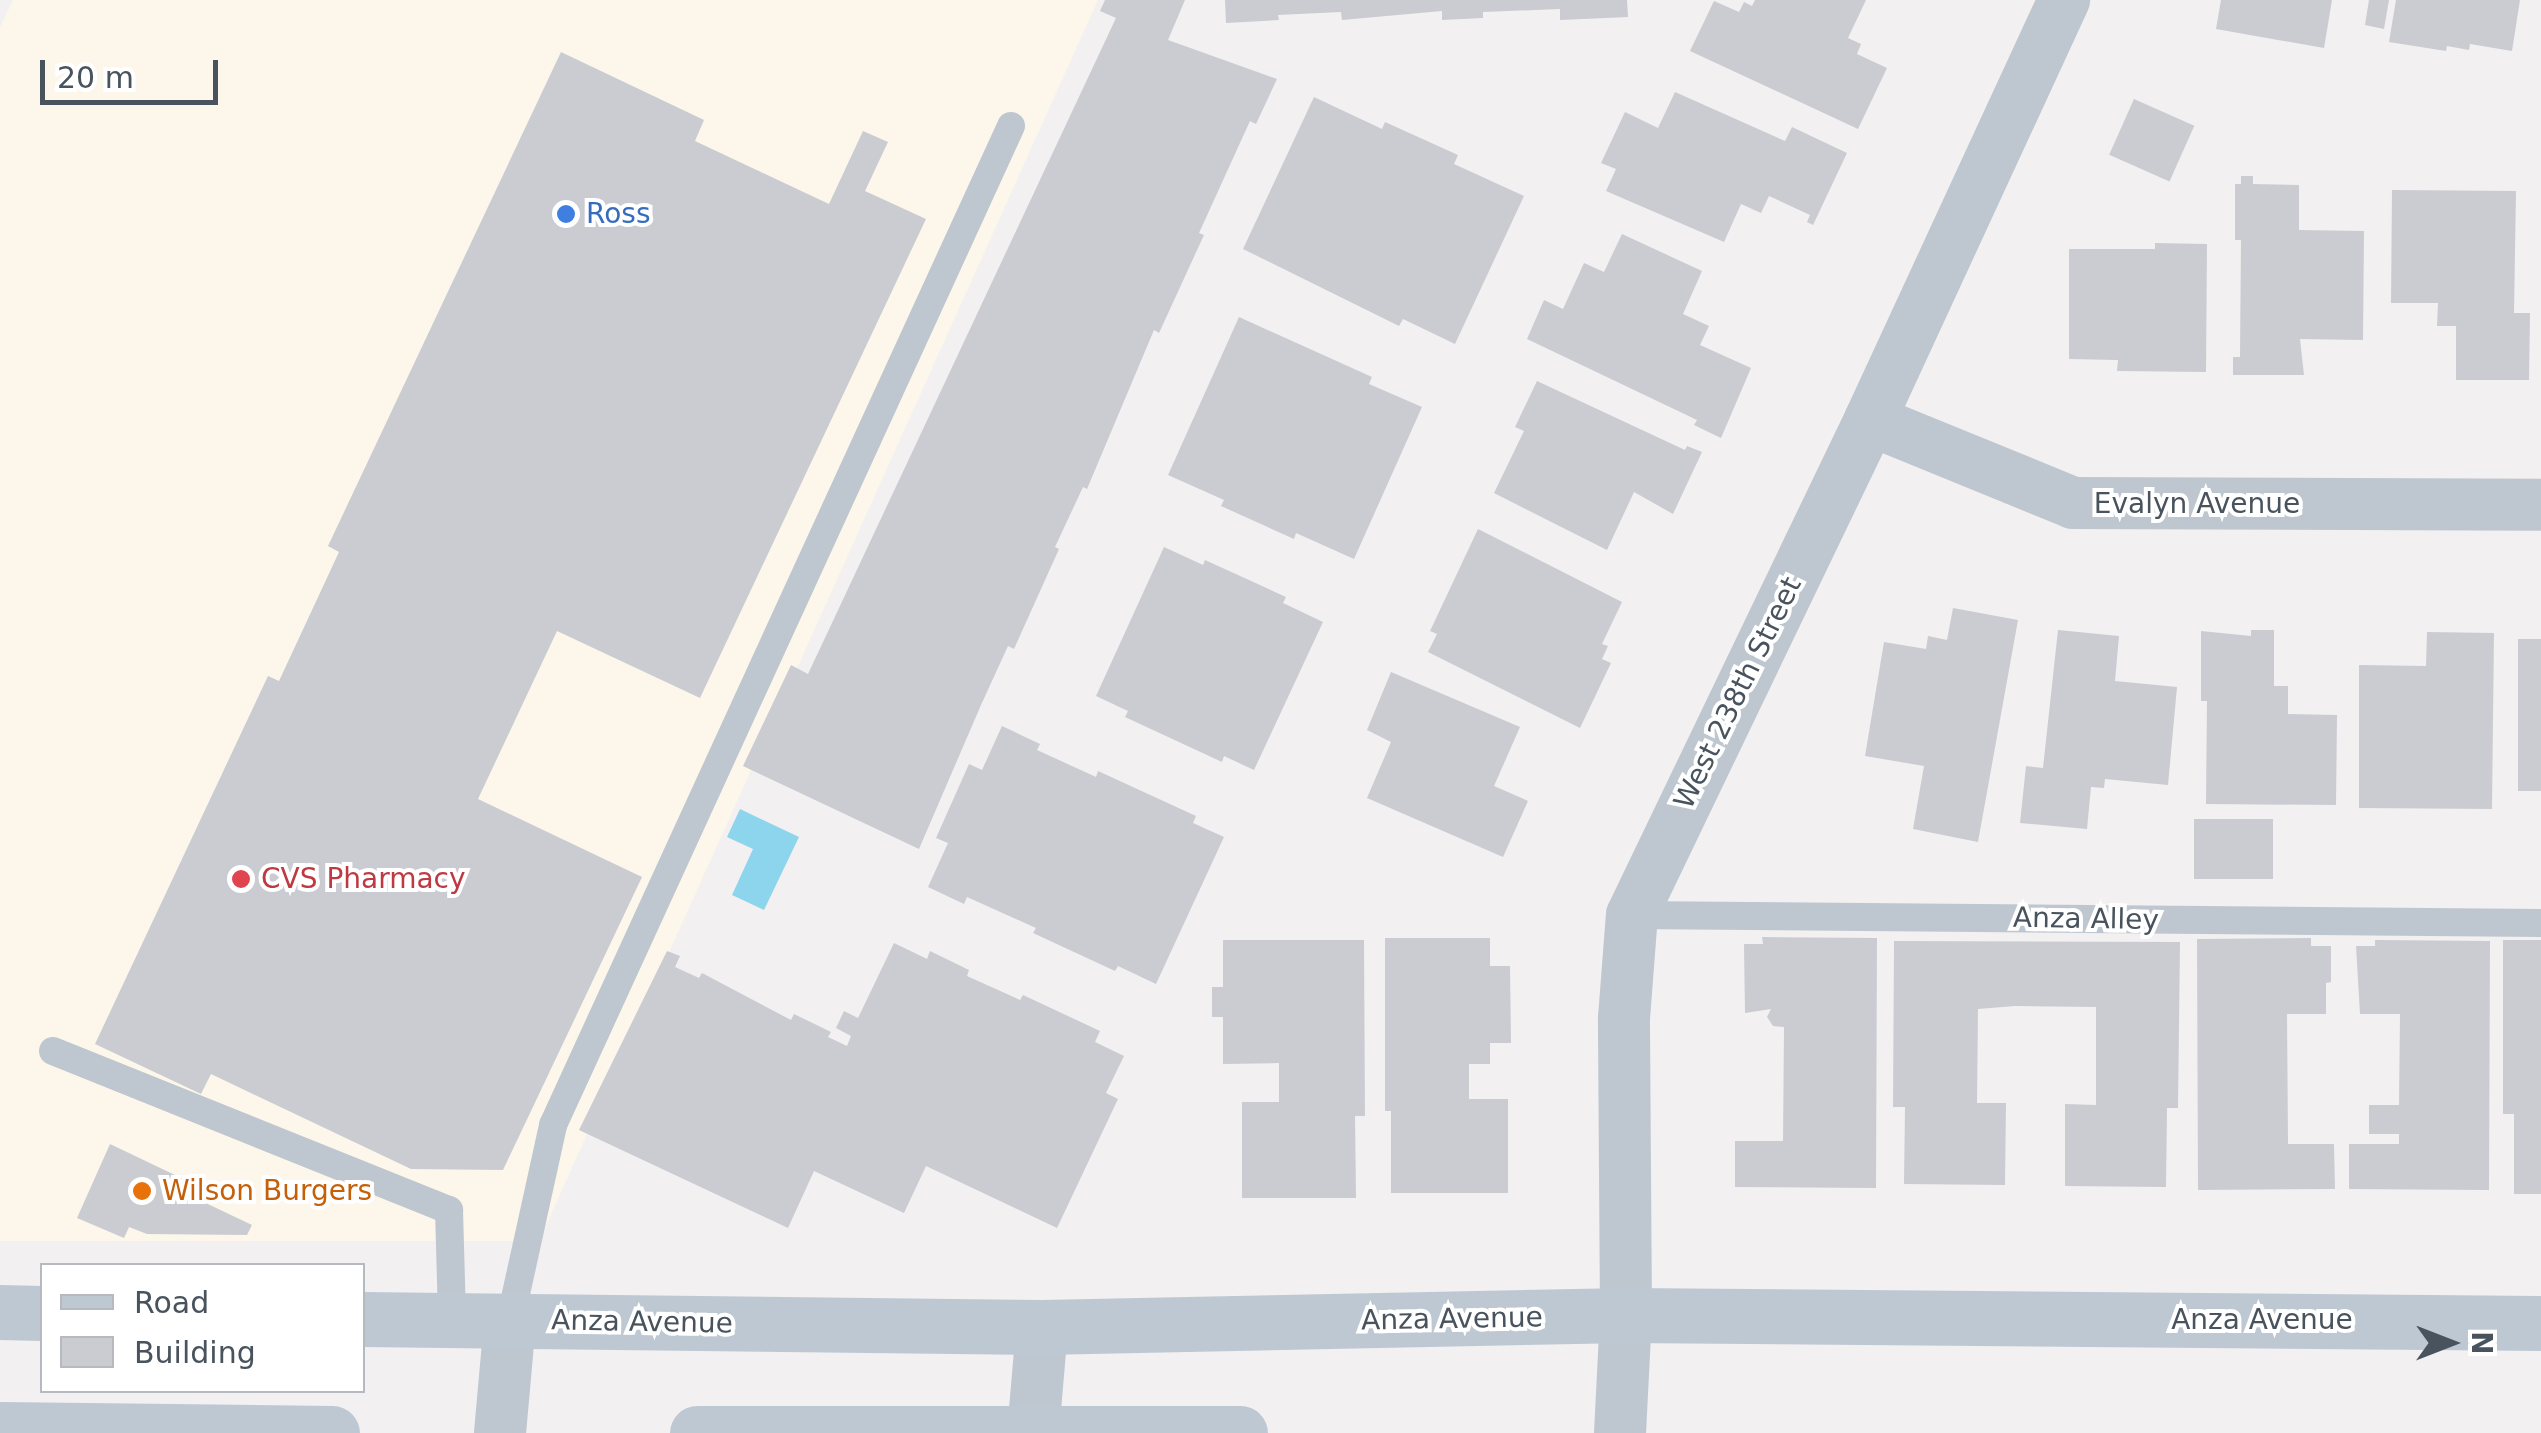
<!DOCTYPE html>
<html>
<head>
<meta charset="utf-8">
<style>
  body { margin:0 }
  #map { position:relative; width:2541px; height:1433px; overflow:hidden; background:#f2f0f0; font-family:"DejaVu Sans",sans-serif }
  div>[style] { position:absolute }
  .commercial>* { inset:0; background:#fcf7ea }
  .water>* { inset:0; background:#8dd5ec }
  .building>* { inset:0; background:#caccd2; transform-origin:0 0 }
  .lane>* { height:28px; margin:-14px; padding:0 14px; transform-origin:14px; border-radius:14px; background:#bec7cf }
  .street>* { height:52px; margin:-26px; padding:0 26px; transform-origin:26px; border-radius:26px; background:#bec7cf }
  .secondary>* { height:55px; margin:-27.5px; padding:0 27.5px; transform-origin:27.5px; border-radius:27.5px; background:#bec8d3 }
  .dots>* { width:28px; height:28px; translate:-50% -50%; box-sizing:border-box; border:5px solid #fff; border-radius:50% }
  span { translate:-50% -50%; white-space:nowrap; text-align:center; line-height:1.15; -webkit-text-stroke:8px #fff; paint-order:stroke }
  .shop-label { font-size:28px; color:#366cbe }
  .left { translate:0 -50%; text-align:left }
  .street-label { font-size:28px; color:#48535d }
  .health-label { font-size:28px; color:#be3a42 }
  .food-label { font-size:28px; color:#c56008 }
  .legend { position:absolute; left:40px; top:1263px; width:325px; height:130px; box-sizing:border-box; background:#fff; border:2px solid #b6babe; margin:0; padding:12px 18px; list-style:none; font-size:30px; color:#48535d }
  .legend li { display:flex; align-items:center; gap:20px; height:50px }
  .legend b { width:50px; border:2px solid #b6babe }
  .north { position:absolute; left:2401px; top:1293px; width:100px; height:100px; -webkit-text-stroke:8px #fff; paint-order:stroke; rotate:90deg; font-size:28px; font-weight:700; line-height:40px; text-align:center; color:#48535d }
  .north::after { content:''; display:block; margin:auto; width:35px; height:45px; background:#48535d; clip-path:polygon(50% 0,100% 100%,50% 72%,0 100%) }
  .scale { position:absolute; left:40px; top:60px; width:178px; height:45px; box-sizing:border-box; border:5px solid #48535d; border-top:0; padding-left:12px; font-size:30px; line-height:35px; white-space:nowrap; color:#48535d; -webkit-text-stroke:8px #fff; paint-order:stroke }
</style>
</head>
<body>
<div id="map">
  <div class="commercial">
    <div style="clip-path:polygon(13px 0,1098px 0,539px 1241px,0 1241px,0 27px)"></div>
  </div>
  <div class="water">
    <div style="clip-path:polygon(740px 809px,799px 837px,764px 910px,732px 895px,753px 849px,727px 837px)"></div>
  </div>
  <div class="building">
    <div style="clip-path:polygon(1105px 0,1185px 0,1168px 40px,1277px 79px,1256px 124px,1250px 121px,1199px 233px,1204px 235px,1159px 333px,1154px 330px,1087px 489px,1083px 487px,1055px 547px,1059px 549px,1014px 649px,1008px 646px,981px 705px,919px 849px,743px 766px,791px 665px,808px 674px,1116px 18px,1100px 11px)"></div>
    <div style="clip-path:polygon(1225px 0,1627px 0,1628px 17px,1560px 20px,1560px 9px,1483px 12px,1483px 18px,1442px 20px,1442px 11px,1342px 20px,1341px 12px,1278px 15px,1279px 20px,1226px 23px)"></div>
    <div style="clip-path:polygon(1755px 0,1866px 0,1848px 38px,1861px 44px,1857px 54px,1887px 68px,1858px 129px,1690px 51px,1714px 1px,1739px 12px,1744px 2px,1752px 6px)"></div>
    <div style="clip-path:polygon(2221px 0,2332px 0,2324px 48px,2216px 29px)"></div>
    <div style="clip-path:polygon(2369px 0,2389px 0,2384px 29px,2365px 25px)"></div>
    <div style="clip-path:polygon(2396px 0,2520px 0,2512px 51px,2470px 44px,2469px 50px,2447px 46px,2446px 51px,2389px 42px)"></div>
    <div style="clip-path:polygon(561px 52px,704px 120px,695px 141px,829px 204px,863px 131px,888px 142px,865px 191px,926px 219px,700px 698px,557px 631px,478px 799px,642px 877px,503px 1170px,411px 1169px,211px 1074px,201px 1094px,95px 1044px,268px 676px,279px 681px,339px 552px,328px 546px)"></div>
    <div style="clip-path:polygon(1675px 92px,1785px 141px,1792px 127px,1847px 153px,1813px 225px,1807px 222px,1810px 215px,1769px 196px,1761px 213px,1741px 204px,1724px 242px,1606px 191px,1616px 169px,1601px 163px,1625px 112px,1658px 128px)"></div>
    <div style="clip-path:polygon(1314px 97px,1382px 129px,1385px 122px,1458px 155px,1454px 164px,1524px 196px,1455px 344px,1403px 319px,1399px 326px,1243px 249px)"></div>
    <div style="left:2134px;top:99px;width:66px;height:61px;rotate:24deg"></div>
    <div style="clip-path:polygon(2241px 176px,2253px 176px,2253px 184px,2299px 185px,2299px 230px,2364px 231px,2363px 340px,2300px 339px,2304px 375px,2233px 375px,2233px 357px,2240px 357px,2241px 240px,2235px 240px,2235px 184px,2241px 184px)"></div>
    <div style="clip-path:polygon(2392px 190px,2516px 191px,2514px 313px,2530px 313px,2529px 380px,2456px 380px,2456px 326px,2437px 326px,2438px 303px,2391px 303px)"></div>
    <div style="clip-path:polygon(1622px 234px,1702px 271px,1683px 314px,1709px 326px,1700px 345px,1751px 368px,1721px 438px,1694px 425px,1697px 420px,1527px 339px,1544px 300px,1563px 309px,1584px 263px,1604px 272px)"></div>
    <div style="clip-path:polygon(2155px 243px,2207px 244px,2206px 372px,2117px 371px,2118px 360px,2069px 359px,2069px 249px,2155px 249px)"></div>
    <div style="clip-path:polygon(1239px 317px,1372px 377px,1369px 384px,1422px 407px,1354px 559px,1296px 533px,1294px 539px,1221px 506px,1224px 500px,1168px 475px)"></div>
    <div style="clip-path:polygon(1537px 381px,1685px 450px,1687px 446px,1702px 452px,1673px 514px,1634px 492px,1607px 550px,1494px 493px,1524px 431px,1515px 427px)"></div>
    <div style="clip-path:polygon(1478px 529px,1622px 602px,1602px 644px,1608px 646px,1602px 659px,1611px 663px,1580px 728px,1428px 652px,1437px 634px,1430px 631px)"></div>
    <div style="clip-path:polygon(1164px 547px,1203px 565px,1205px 560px,1286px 597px,1283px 603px,1323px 622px,1254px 770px,1224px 756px,1222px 762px,1125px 717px,1128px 711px,1096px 696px)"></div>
    <div style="clip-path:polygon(1953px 608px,2018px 620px,1978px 842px,1913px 829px,1924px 766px,1865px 756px,1884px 642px,1926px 649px,1928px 636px,1947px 640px)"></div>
    <div style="clip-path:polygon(2058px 630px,2119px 636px,2115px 681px,2177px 687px,2168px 785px,2105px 779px,2104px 788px,2091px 787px,2087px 829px,2020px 823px,2026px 766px,2043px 768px)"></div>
    <div style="clip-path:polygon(2251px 630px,2274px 630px,2274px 686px,2288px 686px,2288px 714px,2337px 715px,2336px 805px,2206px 804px,2207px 701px,2201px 701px,2201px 631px,2251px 636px)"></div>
    <div style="clip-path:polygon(2427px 632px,2494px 633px,2492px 809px,2359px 808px,2359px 665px,2426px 666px)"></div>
    <div style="left:2518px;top:639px;width:23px;height:152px"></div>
    <div style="clip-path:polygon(1391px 672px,1520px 727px,1494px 786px,1528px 801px,1503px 857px,1367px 798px,1391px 742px,1367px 730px)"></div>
    <div style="clip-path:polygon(1002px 726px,1040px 744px,1037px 750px,1096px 777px,1098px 771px,1196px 816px,1193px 823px,1224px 837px,1156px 984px,1118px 966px,1115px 971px,1033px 933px,1036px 928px,967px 897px,964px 904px,928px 887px,948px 843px,936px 838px,969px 764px,982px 770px)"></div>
    <div style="left:2273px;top:819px;width:60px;height:79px;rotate:90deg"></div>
    <div style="clip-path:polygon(1762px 937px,1877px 938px,1876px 1188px,1735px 1187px,1735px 1141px,1783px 1141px,1784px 1027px,1773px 1026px,1767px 1017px,1771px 1009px,1745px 1013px,1744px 944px,1763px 944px)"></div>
    <div style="clip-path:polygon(1385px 938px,1490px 938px,1490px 966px,1510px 966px,1511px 1043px,1490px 1043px,1490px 1064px,1469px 1064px,1469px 1099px,1508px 1099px,1508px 1193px,1391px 1193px,1391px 1111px,1385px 1111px)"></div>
    <div style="clip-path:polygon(2311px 938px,2311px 946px,2331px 946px,2331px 982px,2326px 983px,2326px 1014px,2287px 1014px,2288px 1144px,2334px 1144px,2335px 1189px,2198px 1190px,2197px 939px)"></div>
    <div style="clip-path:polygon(1223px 940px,1364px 940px,1365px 1116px,1355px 1116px,1356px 1198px,1242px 1198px,1242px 1102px,1279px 1102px,1279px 1063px,1223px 1064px,1223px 1017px,1212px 1017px,1212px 987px,1223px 987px)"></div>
    <div style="clip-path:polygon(2375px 940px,2490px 941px,2489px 1190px,2349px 1189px,2349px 1144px,2399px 1144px,2399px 1134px,2369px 1134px,2369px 1105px,2399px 1105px,2400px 1014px,2360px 1014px,2356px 946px,2375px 946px)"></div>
    <div style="clip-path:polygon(2503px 940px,2541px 940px,2541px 1194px,2514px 1194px,2514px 1114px,2503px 1114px)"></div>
    <div style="clip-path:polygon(1894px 941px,2180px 942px,2178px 1108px,2167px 1108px,2166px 1187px,2065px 1186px,2065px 1104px,2096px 1105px,2096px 1007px,2015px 1006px,1978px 1009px,1977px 1103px,2006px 1103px,2005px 1185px,1904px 1184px,1905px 1107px,1893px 1107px)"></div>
    <div style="clip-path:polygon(894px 943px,927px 959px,930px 951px,969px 970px,967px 976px,1020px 1000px,1023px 995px,1100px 1031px,1095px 1042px,1124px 1056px,1106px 1093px,1118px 1099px,1057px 1228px,926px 1166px,904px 1213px,814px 1171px,788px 1228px,579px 1130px,667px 951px,680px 956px,675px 967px,699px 978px,702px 973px,791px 1020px,794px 1014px,831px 1032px,828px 1037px,847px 1046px,851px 1036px,836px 1028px,844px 1011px,858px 1018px)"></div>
    <div style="clip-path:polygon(110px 1144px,198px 1186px,193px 1197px,252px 1225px,247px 1235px,147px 1234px,129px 1227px,124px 1238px,77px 1218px)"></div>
  </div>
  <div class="lane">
    <div style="left:1632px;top:915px;width:909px;rotate:0.5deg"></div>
    <div style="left:53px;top:1051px;width:427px;rotate:21.9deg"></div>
    <div style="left:449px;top:1210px;width:110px;rotate:88.4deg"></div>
    <div style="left:510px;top:1321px;width:201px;rotate:-77.6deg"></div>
    <div style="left:553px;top:1125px;width:1099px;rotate:-65.37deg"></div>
  </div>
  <div class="street">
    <div style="left:1870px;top:420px;width:219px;rotate:22.2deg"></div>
    <div style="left:2073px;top:503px;width:468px;rotate:0.2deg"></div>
    <div style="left:500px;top:1433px;width:112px;rotate:-84.9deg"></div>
    <div style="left:1033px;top:1433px;width:106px;rotate:-85.1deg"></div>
    <div style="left:1620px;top:1433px;width:118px;rotate:-87.1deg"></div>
    <div style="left:1626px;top:1315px;width:297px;rotate:-90.4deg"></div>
    <div style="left:1624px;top:1018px;width:103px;rotate:-85.6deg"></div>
    <div style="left:1632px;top:915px;width:549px;rotate:-64.32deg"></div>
    <div style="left:1870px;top:420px;width:463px;rotate:-65.2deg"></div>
  </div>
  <div class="secondary">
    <div style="left:0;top:1312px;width:42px;rotate:1.4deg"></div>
    <div style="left:362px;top:1319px;width:680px;rotate:0.67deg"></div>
    <div style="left:1042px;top:1327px;width:584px;rotate:-1.18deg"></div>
    <div style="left:1626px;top:1315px;width:915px;rotate:0.5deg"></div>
    <div style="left:0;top:1429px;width:332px;rotate:0.7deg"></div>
    <div style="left:697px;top:1433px;width:543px"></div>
  </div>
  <div class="dots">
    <div style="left:566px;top:214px;background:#3f7fe0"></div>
    <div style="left:241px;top:879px;background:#e0444e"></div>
    <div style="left:142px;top:1191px;background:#e8710a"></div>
  </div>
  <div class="shop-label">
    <span class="left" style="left:586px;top:214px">Ross</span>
  </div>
  <div class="street-label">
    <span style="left:2197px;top:504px">Evalyn Avenue</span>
    <span style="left:1738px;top:693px;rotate:-64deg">West 238th Street</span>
    <span style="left:2086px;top:919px;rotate:1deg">Anza Alley</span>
    <span style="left:1452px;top:1319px;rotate:-1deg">Anza Avenue</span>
    <span style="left:2262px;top:1320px">Anza Avenue</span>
    <span style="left:642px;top:1322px;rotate:1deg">Anza Avenue</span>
  </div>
  <div class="health-label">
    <span class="left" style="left:261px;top:879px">CVS Pharmacy</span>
  </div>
  <div class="food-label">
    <span class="left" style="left:162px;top:1191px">Wilson Burgers</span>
  </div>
  <ul class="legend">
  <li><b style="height:12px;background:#bec8d3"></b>Road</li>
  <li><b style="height:28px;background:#caccd2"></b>Building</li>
  </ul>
  <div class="north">N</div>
  <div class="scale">20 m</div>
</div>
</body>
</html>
